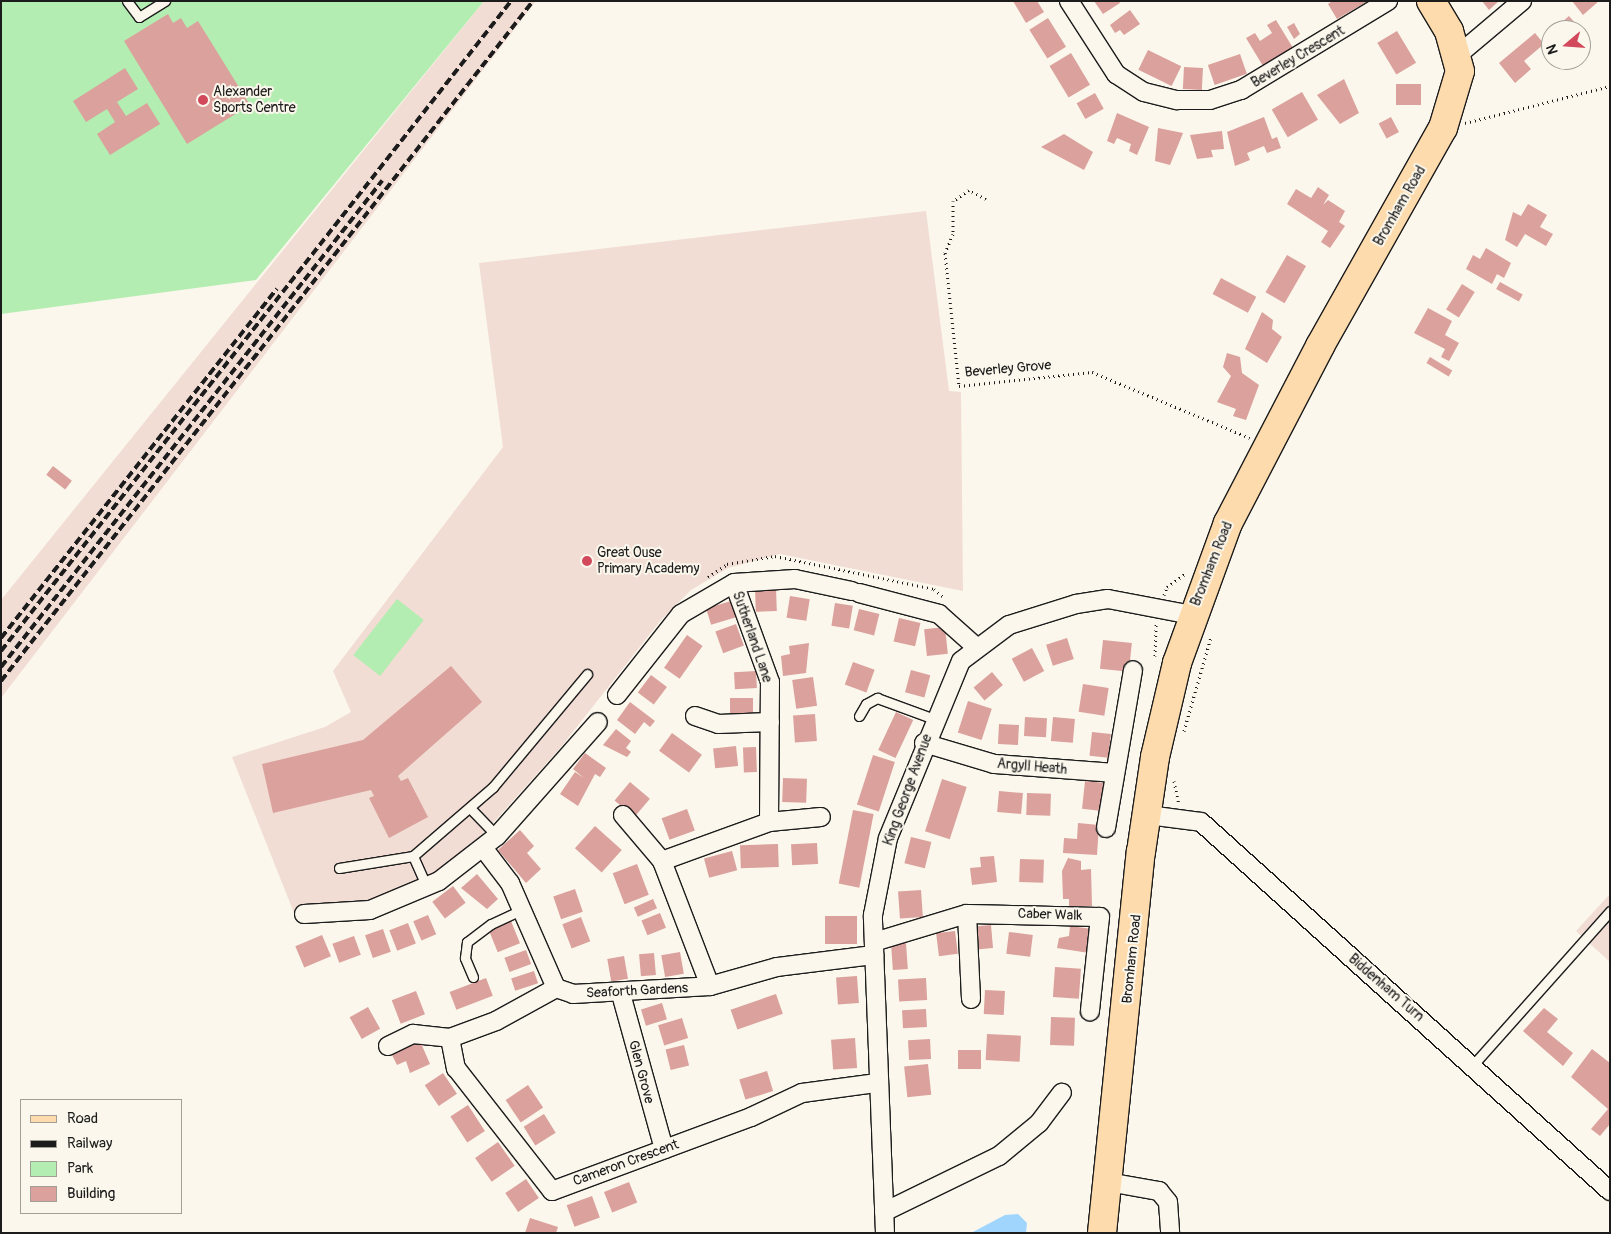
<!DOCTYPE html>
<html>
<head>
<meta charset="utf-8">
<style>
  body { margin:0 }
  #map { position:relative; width:1611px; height:1234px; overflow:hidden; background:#fbf7ec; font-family:Pangolin,sans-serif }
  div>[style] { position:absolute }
  .built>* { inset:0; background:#f1ddd4 }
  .green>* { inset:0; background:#b4edb1; transform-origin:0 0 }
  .water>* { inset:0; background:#a0d6fe }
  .building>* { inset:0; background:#dba19c; transform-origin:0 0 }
  .path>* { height:3px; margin-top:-1.5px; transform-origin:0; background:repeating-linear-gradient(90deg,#1c1c1c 0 1px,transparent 0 5px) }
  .roads { filter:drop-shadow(1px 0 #1c1c1c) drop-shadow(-1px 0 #1c1c1c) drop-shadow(0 1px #1c1c1c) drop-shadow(0 -1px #1c1c1c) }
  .service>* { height:9px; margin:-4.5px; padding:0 4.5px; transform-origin:4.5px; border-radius:4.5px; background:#fbf7ec }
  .minor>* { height:18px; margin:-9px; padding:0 9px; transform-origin:9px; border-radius:9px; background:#fbf7ec }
  .primary>* { height:28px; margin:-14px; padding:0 14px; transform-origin:14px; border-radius:14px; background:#fedbac }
  .rail>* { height:4px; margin-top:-2px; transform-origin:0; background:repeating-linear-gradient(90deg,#1c1c1c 0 8px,transparent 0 12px) }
  .dots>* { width:14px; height:14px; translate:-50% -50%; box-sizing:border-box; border:2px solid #fbf7ec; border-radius:50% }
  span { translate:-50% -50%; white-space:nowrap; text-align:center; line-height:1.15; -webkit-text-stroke:4px #fbf7ec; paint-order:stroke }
  .street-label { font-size:14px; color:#1c1c1c }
  .poi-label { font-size:14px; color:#1c1c1c }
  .left { translate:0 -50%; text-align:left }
  .frame { position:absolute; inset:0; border:2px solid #1c1c1c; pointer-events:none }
  .legend { position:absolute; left:20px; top:1099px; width:162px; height:115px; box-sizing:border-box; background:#fbf7ec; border:1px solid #a29f99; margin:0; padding:6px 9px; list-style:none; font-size:15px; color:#1c1c1c }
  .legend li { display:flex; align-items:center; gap:10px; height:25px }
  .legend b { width:25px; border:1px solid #a29f99 }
  .north { position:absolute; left:1541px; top:20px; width:50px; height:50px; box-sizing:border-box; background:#fbf7ec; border:1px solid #a29f99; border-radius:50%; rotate:252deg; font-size:14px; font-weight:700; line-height:20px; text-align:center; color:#1c1c1c }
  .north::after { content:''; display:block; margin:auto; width:18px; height:22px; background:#d1495b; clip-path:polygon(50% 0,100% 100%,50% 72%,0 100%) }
</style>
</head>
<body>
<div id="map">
  <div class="built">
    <div style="clip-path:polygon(484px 1px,536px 1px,1px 698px,1px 600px)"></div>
    <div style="clip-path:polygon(926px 211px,949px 391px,961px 392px,963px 591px,780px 554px,728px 568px,691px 590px,661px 620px,561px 747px,458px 862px,369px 904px,294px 913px,232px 757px,325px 727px,351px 712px,333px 671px,503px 447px,479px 263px)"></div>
    <div style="clip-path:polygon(1610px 894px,1610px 962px,1576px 931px)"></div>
  </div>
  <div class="green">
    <div style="clip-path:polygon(1px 1px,484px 1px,256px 280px,1px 314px)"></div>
    <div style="left:397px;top:599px;width:34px;height:71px;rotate:38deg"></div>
  </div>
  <div class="water">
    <div style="clip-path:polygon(1018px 1214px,1027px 1223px,1026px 1233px,971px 1233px,1005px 1215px)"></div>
  </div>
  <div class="building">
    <div style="clip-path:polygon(1013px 1px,1037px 1px,1044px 12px,1026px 23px)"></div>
    <div style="clip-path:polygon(1094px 1px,1119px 1px,1120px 3px,1103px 14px)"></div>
    <div style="clip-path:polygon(1332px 1px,1368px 1px,1337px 19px,1328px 4px)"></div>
    <div style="clip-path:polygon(1482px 1px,1499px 1px,1489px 10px)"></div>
    <div style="clip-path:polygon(1572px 1px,1599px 1px,1583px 15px)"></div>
    <div style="clip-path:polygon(1130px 10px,1140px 24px,1124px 35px,1120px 30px,1115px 33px,1110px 25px)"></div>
    <div style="clip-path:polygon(168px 14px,173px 23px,181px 18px,187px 28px,198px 21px,250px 105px,187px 144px,124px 41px)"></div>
    <div style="clip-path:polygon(1569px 16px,1581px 30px,1553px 30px)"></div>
    <div style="left:1048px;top:18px;width:34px;height:22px;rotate:58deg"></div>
    <div style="clip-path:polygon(1276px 20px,1293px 48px,1263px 66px,1246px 38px,1255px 33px,1260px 41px,1272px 33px,1267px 25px)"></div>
    <div style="clip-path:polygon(1294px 23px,1300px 34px,1294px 39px,1287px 27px)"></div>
    <div style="left:1397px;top:31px;width:37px;height:23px;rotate:59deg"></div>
    <div style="clip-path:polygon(1551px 32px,1551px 45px,1544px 37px)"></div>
    <div style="clip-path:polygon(1535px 33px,1544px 44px,1524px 61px,1531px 69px,1515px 83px,1499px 63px)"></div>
    <div style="left:1148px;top:50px;width:37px;height:22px;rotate:26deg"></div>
    <div style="left:1071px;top:53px;width:37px;height:25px;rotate:59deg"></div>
    <div style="left:1240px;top:54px;width:21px;height:34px;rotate:71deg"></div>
    <div style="left:1184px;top:67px;width:19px;height:22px;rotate:3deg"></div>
    <div style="clip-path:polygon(125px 68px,138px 89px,117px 102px,126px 116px,147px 103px,160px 124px,110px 155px,97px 134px,115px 122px,107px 109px,86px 122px,73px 101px)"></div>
    <div style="clip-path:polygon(1344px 79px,1359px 113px,1340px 124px,1317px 95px)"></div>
    <div style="left:1396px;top:84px;width:25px;height:21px"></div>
    <div style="left:1302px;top:92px;width:32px;height:35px;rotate:60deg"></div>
    <div style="left:1095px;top:93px;width:18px;height:21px;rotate:61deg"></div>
    <div style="clip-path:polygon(1117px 113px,1149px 127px,1137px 155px,1129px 151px,1131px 144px,1117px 138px,1114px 144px,1107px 141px)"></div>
    <div style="clip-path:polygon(1264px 117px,1272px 139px,1277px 137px,1281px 148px,1267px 153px,1264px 146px,1247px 153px,1250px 160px,1235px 166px,1227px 132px)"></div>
    <div style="left:1391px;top:117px;width:17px;height:14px;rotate:62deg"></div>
    <div style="clip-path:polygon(1158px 128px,1183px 133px,1170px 165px,1155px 161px)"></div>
    <div style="clip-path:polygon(1222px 131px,1224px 149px,1211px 150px,1213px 157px,1197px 159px,1190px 135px)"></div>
    <div style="clip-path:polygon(1064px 134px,1093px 152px,1084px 170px,1041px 147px)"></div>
    <div style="clip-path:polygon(1318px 187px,1329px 195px,1323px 205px,1328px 200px,1345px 211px,1339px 222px,1345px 226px,1330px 248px,1321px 242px,1328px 231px,1287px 204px,1296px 189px,1311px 198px)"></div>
    <div style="clip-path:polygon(1528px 204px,1547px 215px,1540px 227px,1553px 234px,1546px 246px,1525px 234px,1517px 247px,1505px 240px,1513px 212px,1521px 216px)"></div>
    <div style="clip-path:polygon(1486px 248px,1511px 263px,1504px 278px,1497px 274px,1492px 284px,1466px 269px,1473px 255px,1480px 259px)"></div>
    <div style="left:1287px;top:255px;width:22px;height:43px;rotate:30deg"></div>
    <div style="left:1221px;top:278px;width:40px;height:18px;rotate:28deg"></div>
    <div style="left:1500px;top:282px;width:26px;height:8px;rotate:29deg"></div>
    <div style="left:1462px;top:284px;width:15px;height:30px;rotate:32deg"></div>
    <div style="clip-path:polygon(1428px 308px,1452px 321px,1445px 335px,1459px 343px,1449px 361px,1441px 357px,1445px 349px,1414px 333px)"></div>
    <div style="clip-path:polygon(1262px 312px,1273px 320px,1272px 329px,1282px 337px,1267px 363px,1245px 349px)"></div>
    <div style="clip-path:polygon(1227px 353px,1240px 357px,1242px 373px,1259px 385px,1246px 420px,1233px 416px,1236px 409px,1217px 402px,1231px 376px,1223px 367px)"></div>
    <div style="left:1430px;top:357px;width:26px;height:7px;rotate:31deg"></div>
    <div style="left:53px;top:466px;width:24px;height:11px;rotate:38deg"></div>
    <div style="left:776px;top:588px;width:23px;height:21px;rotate:88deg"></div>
    <div style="left:790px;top:596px;width:20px;height:22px;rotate:9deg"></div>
    <div style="left:731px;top:601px;width:17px;height:26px;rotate:73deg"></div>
    <div style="left:835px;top:603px;width:18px;height:23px;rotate:9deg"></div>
    <div style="left:859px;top:609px;width:21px;height:22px;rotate:14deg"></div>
    <div style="left:899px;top:618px;width:22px;height:24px;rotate:13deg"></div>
    <div style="left:736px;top:624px;width:23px;height:22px;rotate:70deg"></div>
    <div style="left:945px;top:627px;width:27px;height:21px;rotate:84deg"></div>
    <div style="left:687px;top:635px;width:19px;height:40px;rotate:35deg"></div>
    <div style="left:1067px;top:638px;width:22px;height:22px;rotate:72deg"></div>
    <div style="left:1103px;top:640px;width:29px;height:29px;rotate:6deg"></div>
    <div style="clip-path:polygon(809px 643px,806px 673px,783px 676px,781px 656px,790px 654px,789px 646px)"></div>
    <div style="left:1032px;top:648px;width:26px;height:23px;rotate:62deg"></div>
    <div style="left:853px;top:662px;width:23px;height:24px;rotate:20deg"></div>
    <div style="clip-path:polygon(451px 666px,482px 702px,398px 776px,401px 781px,408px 778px,428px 817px,389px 838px,369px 798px,374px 796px,371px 790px,273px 813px,262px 764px,363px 740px)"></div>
    <div style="left:911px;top:670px;width:20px;height:23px;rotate:15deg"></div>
    <div style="left:756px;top:671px;width:17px;height:22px;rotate:87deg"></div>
    <div style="left:992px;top:672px;width:17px;height:24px;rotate:50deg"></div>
    <div style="left:651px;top:675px;width:20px;height:22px;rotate:37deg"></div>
    <div style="left:813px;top:677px;width:29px;height:21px;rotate:82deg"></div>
    <div style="left:1083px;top:684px;width:26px;height:28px;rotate:9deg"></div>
    <div style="left:730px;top:698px;width:23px;height:15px"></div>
    <div style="left:968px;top:701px;width:25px;height:33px;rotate:18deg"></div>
    <div style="clip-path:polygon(630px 702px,655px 721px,650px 727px,644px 722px,635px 734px,617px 720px)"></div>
    <div style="left:896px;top:712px;width:19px;height:42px;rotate:25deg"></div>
    <div style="left:815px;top:714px;width:27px;height:22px;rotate:86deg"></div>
    <div style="left:1025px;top:717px;width:22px;height:19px;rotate:3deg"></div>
    <div style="left:1053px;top:717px;width:22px;height:24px;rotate:5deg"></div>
    <div style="left:999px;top:724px;width:20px;height:20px;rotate:3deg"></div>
    <div style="clip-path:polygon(616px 729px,631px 741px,626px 748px,631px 752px,627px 757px,603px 745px)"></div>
    <div style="left:1092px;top:732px;width:19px;height:24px;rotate:6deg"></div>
    <div style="left:672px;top:733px;width:37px;height:22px;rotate:36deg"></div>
    <div style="left:736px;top:746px;width:20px;height:23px;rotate:84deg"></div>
    <div style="left:756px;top:747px;width:25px;height:13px;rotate:88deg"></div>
    <div style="clip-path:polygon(585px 753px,606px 768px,600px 777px,595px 774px,578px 806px,560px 794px,575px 772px,584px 778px,573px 769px)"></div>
    <div style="left:873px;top:755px;width:23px;height:52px;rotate:18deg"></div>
    <div style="left:783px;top:778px;width:24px;height:24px;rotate:2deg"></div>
    <div style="left:942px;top:779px;width:26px;height:55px;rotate:18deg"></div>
    <div style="left:1085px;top:781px;width:20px;height:28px;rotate:6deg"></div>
    <div style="left:630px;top:782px;width:26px;height:24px;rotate:40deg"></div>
    <div style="left:999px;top:791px;width:24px;height:21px;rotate:5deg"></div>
    <div style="left:1027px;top:793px;width:24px;height:22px;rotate:2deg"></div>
    <div style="left:687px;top:809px;width:23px;height:27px;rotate:70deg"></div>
    <div style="left:853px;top:810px;width:21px;height:75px;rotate:11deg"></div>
    <div style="clip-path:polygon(1078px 823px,1099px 825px,1097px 855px,1063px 853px,1064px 838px,1077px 839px)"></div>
    <div style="left:595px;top:826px;width:36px;height:30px;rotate:42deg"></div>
    <div style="clip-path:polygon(520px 830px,534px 846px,527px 853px,541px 869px,526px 883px,498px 850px)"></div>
    <div style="left:911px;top:837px;width:21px;height:27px;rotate:14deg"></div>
    <div style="left:817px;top:843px;width:21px;height:26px;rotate:87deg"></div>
    <div style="left:778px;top:844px;width:23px;height:38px;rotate:88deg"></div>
    <div style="left:732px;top:851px;width:20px;height:29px;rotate:75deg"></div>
    <div style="clip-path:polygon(994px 856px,997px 882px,972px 885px,970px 868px,981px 867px,980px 857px)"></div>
    <div style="clip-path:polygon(1068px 858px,1081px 861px,1081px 870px,1091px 869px,1092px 906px,1069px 906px,1069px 899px,1063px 899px,1062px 871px)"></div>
    <div style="left:1020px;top:859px;width:24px;height:23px;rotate:2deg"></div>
    <div style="left:637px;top:864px;width:33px;height:26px;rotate:69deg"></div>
    <div style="clip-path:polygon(477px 874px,498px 899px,487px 909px,461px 888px)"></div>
    <div style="left:453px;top:886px;width:21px;height:26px;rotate:53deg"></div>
    <div style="left:575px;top:889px;width:24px;height:23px;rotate:71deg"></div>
    <div style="left:921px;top:890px;width:27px;height:23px;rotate:86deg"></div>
    <div style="left:653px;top:899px;width:10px;height:21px;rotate:66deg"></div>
    <div style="left:660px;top:913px;width:16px;height:20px;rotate:68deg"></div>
    <div style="left:428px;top:915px;width:21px;height:16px;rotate:67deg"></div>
    <div style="left:857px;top:916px;width:28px;height:32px;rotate:90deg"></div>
    <div style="left:581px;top:917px;width:26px;height:20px;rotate:69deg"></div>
    <div style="left:511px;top:921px;width:24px;height:24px;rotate:68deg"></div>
    <div style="left:408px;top:923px;width:22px;height:20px;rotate:69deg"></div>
    <div style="left:991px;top:925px;width:23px;height:14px;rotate:85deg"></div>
    <div style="clip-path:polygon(1070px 926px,1092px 929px,1089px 953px,1057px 948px,1059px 938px,1069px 936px)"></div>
    <div style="left:383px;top:929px;width:24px;height:19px;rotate:71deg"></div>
    <div style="left:955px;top:931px;width:23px;height:19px;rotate:83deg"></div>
    <div style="left:1009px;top:932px;width:24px;height:22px;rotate:7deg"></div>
    <div style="left:322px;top:935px;width:23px;height:29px;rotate:67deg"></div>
    <div style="left:354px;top:936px;width:20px;height:23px;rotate:70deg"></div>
    <div style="left:906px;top:943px;width:26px;height:15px;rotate:86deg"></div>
    <div style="left:526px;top:950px;width:15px;height:23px;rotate:70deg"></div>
    <div style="left:680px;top:952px;width:22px;height:19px;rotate:80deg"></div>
    <div style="left:654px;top:953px;width:22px;height:15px;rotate:85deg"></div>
    <div style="left:624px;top:956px;width:23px;height:17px;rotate:80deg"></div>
    <div style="left:1055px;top:967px;width:26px;height:30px;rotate:4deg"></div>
    <div style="left:534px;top:971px;width:13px;height:24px;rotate:72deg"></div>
    <div style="left:857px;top:976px;width:27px;height:21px;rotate:86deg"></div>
    <div style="left:486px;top:978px;width:19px;height:39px;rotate:69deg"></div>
    <div style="left:926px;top:978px;width:22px;height:28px;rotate:87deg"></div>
    <div style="left:985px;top:990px;width:20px;height:24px;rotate:3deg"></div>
    <div style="left:416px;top:991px;width:25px;height:26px;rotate:69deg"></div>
    <div style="left:776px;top:994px;width:21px;height:48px;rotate:71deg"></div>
    <div style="left:662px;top:1003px;width:17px;height:22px;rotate:73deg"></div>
    <div style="left:368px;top:1007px;width:25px;height:21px;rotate:61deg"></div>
    <div style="clip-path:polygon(1544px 1008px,1558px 1019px,1547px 1032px,1573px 1053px,1563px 1066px,1523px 1031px)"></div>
    <div style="left:926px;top:1009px;width:18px;height:24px;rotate:87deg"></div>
    <div style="left:1051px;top:1017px;width:24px;height:28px;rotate:2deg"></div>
    <div style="left:682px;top:1018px;width:21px;height:25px;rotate:73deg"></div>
    <div style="left:987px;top:1034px;width:34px;height:26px;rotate:3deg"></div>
    <div style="left:855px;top:1038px;width:30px;height:24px;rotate:86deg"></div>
    <div style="left:930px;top:1039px;width:20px;height:22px;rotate:87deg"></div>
    <div style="clip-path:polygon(420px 1041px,430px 1064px,410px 1073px,406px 1061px,397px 1065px,391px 1053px)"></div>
    <div style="left:684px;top:1045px;width:21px;height:19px;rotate:76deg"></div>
    <div style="clip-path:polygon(1592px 1049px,1610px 1063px,1610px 1124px,1600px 1136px,1591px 1129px,1608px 1109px,1571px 1077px)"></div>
    <div style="left:958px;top:1050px;width:23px;height:19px"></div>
    <div style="left:928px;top:1064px;width:31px;height:24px;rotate:84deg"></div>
    <div style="left:767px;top:1071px;width:21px;height:29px;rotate:73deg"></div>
    <div style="left:443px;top:1073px;width:25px;height:22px;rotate:56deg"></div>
    <div style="left:528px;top:1085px;width:27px;height:27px;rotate:56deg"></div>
    <div style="left:468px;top:1105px;width:31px;height:21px;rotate:57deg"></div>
    <div style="left:544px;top:1114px;width:22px;height:24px;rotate:58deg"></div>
    <div style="left:498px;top:1142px;width:29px;height:28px;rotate:55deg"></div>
    <div style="left:526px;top:1179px;width:23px;height:25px;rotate:56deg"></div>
    <div style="left:629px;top:1182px;width:22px;height:27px;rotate:68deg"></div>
    <div style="left:592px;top:1196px;width:23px;height:27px;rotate:70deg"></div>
    <div style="clip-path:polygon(530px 1218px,558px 1227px,556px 1233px,525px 1233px)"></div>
  </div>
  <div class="path">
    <div style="left:1465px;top:123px;width:150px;rotate:-14.3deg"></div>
    <div style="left:986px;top:199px;width:19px;rotate:-152deg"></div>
    <div style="left:969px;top:190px;width:19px;rotate:145deg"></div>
    <div style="left:953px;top:201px;width:33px;rotate:90deg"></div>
    <div style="left:953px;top:234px;width:21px;rotate:113deg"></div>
    <div style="left:945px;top:253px;width:134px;rotate:84deg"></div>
    <div style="left:959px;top:386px;width:134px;rotate:-6deg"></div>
    <div style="left:1092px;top:372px;width:171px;rotate:22.7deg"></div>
    <div style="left:708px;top:577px;width:23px;rotate:-34deg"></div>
    <div style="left:727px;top:564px;width:49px;rotate:-9.5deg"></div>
    <div style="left:775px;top:556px;width:162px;rotate:11.7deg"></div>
    <div style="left:934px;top:589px;width:14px;rotate:39deg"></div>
    <div style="left:1164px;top:595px;width:9px;rotate:-69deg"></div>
    <div style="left:1167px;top:587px;width:22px;rotate:-36deg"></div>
    <div style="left:1155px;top:656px;width:33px;rotate:-88deg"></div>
    <div style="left:1184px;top:731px;width:98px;rotate:-74deg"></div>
    <div style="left:1174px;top:781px;width:24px;rotate:78deg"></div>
  </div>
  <div class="roads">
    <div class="service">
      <div style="left:127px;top:1px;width:20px;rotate:53deg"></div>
      <div style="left:139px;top:17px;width:31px;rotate:-32deg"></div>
      <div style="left:859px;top:716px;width:14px;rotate:-60deg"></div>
      <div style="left:866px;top:704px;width:13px;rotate:-29deg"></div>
      <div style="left:877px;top:698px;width:61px;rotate:20.2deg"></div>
      <div style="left:470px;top:808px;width:39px;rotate:46deg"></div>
      <div style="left:413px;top:856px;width:106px;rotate:-40.8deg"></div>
      <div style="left:493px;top:787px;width:147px;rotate:-50.2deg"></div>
      <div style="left:339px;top:868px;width:75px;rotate:-9.2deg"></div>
      <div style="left:413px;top:856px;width:34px;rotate:66deg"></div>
      <div style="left:473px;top:977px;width:21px;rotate:-113deg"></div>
      <div style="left:465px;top:958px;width:16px;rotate:-83deg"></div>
      <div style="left:467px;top:942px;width:30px;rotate:-37deg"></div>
      <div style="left:491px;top:924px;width:35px;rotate:-25deg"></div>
      <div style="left:1473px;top:1065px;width:206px;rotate:-48.3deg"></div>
    </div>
    <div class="minor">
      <div style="left:1069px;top:1px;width:87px;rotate:57.2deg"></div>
      <div style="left:1116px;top:74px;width:33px;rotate:33deg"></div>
      <div style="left:1144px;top:92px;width:34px;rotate:14deg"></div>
      <div style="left:1177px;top:100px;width:33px"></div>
      <div style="left:1210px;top:100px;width:33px;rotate:-18deg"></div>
      <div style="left:1241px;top:90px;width:172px;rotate:-31.2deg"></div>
      <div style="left:1458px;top:55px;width:84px;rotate:-40.2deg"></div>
      <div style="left:859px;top:593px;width:83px;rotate:14.7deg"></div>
      <div style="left:939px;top:614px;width:50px;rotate:41.7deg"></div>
      <div style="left:617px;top:695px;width:103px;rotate:-51.7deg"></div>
      <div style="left:681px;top:614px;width:61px;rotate:-30.3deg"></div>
      <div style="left:734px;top:583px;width:61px;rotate:-3.8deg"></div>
      <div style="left:795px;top:579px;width:58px;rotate:11.9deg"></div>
      <div style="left:695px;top:716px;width:24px;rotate:19deg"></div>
      <div style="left:718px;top:724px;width:52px;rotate:-2.2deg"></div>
      <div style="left:924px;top:743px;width:73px;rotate:16.7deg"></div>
      <div style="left:994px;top:764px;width:119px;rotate:4.3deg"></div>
      <div style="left:623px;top:815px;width:60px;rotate:49.7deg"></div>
      <div style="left:662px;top:861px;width:134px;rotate:69deg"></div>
      <div style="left:1148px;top:815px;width:53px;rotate:7.5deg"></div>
      <div style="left:1201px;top:822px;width:551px;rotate:42.06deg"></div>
      <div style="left:769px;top:822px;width:52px;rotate:-5.5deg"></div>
      <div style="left:1106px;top:828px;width:160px;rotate:-80.3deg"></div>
      <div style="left:484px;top:849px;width:43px;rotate:52.6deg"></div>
      <div style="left:510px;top:883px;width:115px;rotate:66.3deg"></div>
      <div style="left:556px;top:988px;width:18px;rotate:19deg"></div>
      <div style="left:573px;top:994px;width:137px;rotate:-3.3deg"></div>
      <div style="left:710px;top:986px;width:70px;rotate:-15.8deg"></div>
      <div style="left:777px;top:967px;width:98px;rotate:-7.1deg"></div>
      <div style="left:662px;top:861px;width:114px;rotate:-20deg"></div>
      <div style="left:769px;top:822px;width:140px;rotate:-89.6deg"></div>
      <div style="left:770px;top:682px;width:105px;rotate:-110deg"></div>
      <div style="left:304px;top:914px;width:66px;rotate:-3.5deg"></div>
      <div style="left:370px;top:910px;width:75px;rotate:-22.8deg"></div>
      <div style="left:439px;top:881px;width:73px;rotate:-37.8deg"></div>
      <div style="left:497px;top:836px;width:152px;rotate:-48.5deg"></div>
      <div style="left:967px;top:914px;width:85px;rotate:87.3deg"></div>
      <div style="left:874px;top:942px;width:97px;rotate:-16.8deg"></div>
      <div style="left:967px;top:914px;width:133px;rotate:1.3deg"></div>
      <div style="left:1100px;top:917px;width:95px;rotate:96.1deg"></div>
      <div style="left:556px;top:988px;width:68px;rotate:151.2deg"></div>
      <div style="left:496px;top:1021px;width:49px;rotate:159.7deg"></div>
      <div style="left:450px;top:1038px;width:31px;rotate:79deg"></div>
      <div style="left:456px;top:1068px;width:156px;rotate:52deg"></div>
      <div style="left:552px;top:1191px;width:212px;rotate:-20.4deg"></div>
      <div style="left:751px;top:1117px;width:56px;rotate:-25.2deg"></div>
      <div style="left:802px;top:1093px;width:76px;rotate:-7.6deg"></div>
      <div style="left:621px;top:994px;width:161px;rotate:74.5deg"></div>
      <div style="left:388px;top:1046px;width:28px;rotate:-26deg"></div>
      <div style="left:413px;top:1034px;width:37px;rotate:6deg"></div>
      <div style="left:1108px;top:1182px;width:52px;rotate:10deg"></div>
      <div style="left:1159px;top:1191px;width:14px;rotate:51deg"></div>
      <div style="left:1168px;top:1202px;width:31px;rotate:86deg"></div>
      <div style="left:884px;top:1212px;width:128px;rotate:-26deg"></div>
      <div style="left:999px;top:1156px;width:52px;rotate:-39.5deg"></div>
      <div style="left:1039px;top:1123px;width:38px;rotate:-53deg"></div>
      <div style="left:885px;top:1233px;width:318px;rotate:-92.2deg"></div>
      <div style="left:873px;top:915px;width:78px;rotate:-79deg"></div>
      <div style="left:888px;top:838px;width:191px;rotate:-67.6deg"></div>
      <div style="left:961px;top:661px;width:60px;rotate:-36.9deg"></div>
      <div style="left:1009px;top:625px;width:70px;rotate:-17.4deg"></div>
      <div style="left:1076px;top:604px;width:32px;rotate:-9deg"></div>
      <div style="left:1108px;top:599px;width:86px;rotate:10.8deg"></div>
    </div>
    <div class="primary">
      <div style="left:1102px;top:1233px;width:383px;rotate:-84.2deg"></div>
      <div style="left:1141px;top:852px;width:96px;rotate:-81.6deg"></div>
      <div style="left:1155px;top:757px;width:97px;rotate:-76.8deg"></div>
      <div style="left:1177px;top:663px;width:149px;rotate:-70deg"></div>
      <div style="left:1228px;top:523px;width:199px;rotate:-62.5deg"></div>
      <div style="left:1320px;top:346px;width:250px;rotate:-60.6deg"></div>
      <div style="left:1443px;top:128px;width:59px;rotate:-73.4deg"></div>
      <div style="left:1460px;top:71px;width:41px;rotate:-105.4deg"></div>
      <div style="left:1449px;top:31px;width:35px;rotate:-121deg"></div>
    </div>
  </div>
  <div class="rail">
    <div style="left:1px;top:638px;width:445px;rotate:-51.7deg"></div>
    <div style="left:1px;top:651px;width:826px;rotate:-51.88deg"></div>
    <div style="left:1px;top:667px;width:618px;rotate:-51.91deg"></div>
    <div style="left:1px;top:681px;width:863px;rotate:-51.96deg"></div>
  </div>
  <div class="dots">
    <div style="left:203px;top:100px;background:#d1495b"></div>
    <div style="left:587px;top:561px;background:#d1495b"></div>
  </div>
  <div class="street-label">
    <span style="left:1298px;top:57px;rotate:-31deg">Beverley Crescent</span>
    <span style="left:1400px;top:206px;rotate:-60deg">Bromham Road</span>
    <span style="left:1008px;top:369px;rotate:-5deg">Beverley Grove</span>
    <span style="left:1212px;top:564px;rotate:-68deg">Bromham Road</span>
    <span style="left:752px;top:637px;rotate:71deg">Sutherland Lane</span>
    <span style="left:1032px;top:767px;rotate:5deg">Argyll Heath</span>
    <span style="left:908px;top:790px;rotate:-70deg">King George Avenue</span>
    <span style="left:1050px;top:915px;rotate:2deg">Caber Walk</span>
    <span style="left:1132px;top:959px;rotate:-84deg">Bromham Road</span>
    <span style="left:1386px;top:988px;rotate:41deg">Biddenham Turn</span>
    <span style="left:637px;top:991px;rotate:-3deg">Seaforth Gardens</span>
    <span style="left:641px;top:1072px;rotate:75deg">Glen Grove</span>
    <span style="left:626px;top:1163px;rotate:-20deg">Cameron Crescent</span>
  </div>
  <div class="poi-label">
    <span class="left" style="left:213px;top:100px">Alexander<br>Sports Centre</span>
    <span class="left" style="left:597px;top:561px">Great Ouse<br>Primary Academy</span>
  </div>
  <div class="frame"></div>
  <ul class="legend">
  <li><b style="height:6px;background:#fedbac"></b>Road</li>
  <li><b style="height:6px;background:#1c1c1c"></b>Railway</li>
  <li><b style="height:14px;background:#b4edb1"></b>Park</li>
  <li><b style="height:14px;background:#dba19c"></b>Building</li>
  </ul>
  <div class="north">N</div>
</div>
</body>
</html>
